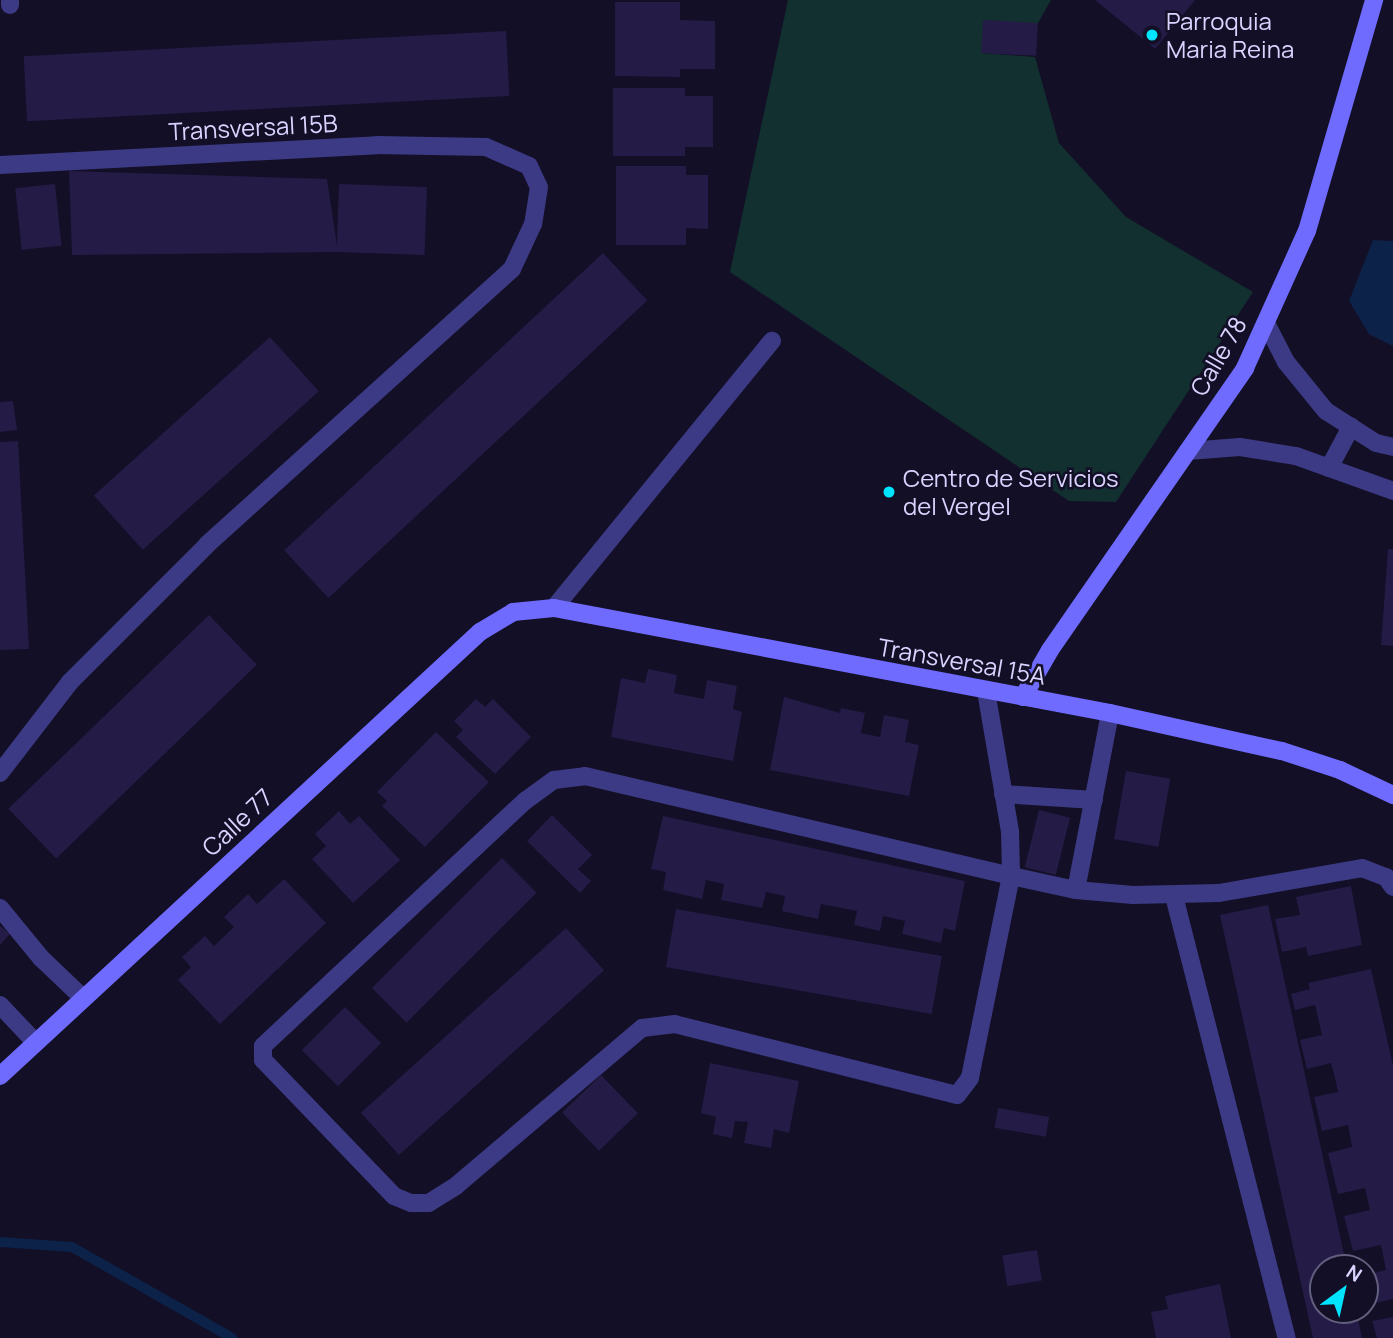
<!DOCTYPE html>
<html>
<head>
<meta charset="utf-8">
<style>
  body { margin:0 }
  #map { position:relative; width:1393px; height:1338px; overflow:hidden; background:#130f26; font-family:Manrope,sans-serif }
  div>[style] { position:absolute }
  .green>* { inset:0; background:#12302f }
  .water>* { inset:0; background:#0c2248 }
  .stream>* { height:10px; margin:-5px; padding:0 5px; transform-origin:5px; border-radius:5px; background:#0c2248 }
  .building>* { inset:0; background:#241b47; transform-origin:0 0 }
  .lane>* { height:18px; margin:-9px; padding:0 9px; transform-origin:9px; border-radius:9px; background:#3d3a85 }
  .street>* { height:18px; margin:-9px; padding:0 9px; transform-origin:9px; border-radius:9px; background:#3d3a85 }
  .secondary>* { height:18px; margin:-9px; padding:0 9px; transform-origin:9px; border-radius:9px; background:#6f6bff }
  .dots>* { width:19px; height:19px; translate:-50% -50%; box-sizing:border-box; border:4px solid #130f26; border-radius:50% }
  span { translate:-50% -50%; white-space:nowrap; text-align:center; line-height:1.15; -webkit-text-stroke:5px #130f26; paint-order:stroke }
  .poi-label { font-size:24px; color:#d9d4ff }
  .left { translate:0 -50%; text-align:left }
  .street-label { font-size:24px; color:#d9d4ff }
  .north { position:absolute; left:1309px; top:1254px; width:70px; height:70px; box-sizing:border-box; background:#130f26; border:2px solid #625e7d; border-radius:50%; rotate:33deg; font-size:19px; font-weight:700; line-height:28px; text-align:center; color:#d9d4ff }
  .north::after { content:''; display:block; margin:auto; width:24px; height:32px; background:#00e5ff; clip-path:polygon(50% 0,100% 100%,50% 72%,0 100%) }
</style>
</head>
<body>
<div id="map">
  <div class="green">
    <div style="clip-path:polygon(788px 0,1051px 0,1038px 23px,981px 53px,1035px 57px,1059px 143px,1126px 217px,1253px 292px,1116px 502px,1069px 501px,730px 272px)"></div>
  </div>
  <div class="water">
    <div style="clip-path:polygon(1373px 240px,1393px 241px,1393px 346px,1369px 334px,1349px 301px)"></div>
  </div>
  <div class="stream">
    <div style="left:0;top:1242px;width:72px;rotate:4deg"></div>
    <div style="left:72px;top:1247px;width:184px;rotate:29.6deg"></div>
  </div>
  <div class="building">
    <div style="clip-path:polygon(1095px 0,1195px 0,1155px 49px)"></div>
    <div style="clip-path:polygon(615px 2px,680px 2px,680px 20px,715px 21px,715px 69px,680px 69px,680px 77px,615px 76px)"></div>
    <div style="left:983px;top:20px;width:55px;height:33px;rotate:3deg"></div>
    <div style="left:506px;top:31px;width:65px;height:483px;rotate:87deg"></div>
    <div style="clip-path:polygon(613px 88px,685px 88px,685px 96px,713px 96px,713px 147px,685px 147px,685px 156px,613px 156px)"></div>
    <div style="clip-path:polygon(616px 166px,686px 166px,686px 175px,708px 175px,708px 229px,686px 228px,686px 245px,616px 245px)"></div>
    <div style="clip-path:polygon(69px 171px,327px 179px,338px 252px,72px 255px)"></div>
    <div style="left:55px;top:184px;width:62px;height:40px;rotate:84deg"></div>
    <div style="left:339px;top:184px;width:88px;height:68px;rotate:2deg"></div>
    <div style="left:603px;top:253px;width:65px;height:436px;rotate:47deg"></div>
    <div style="left:270px;top:337px;width:73px;height:237px;rotate:48deg"></div>
    <div style="clip-path:polygon(13px 401px,17px 430px,0 432px,0 402px)"></div>
    <div style="clip-path:polygon(18px 441px,29px 649px,0 650px,0 442px)"></div>
    <div style="clip-path:polygon(1388px 549px,1393px 549px,1393px 646px,1381px 645px)"></div>
    <div style="left:209px;top:615px;width:69px;height:279px;rotate:46deg"></div>
    <div style="clip-path:polygon(648px 669px,677px 675px,674px 693px,704px 699px,707px 680px,737px 686px,733px 709px,742px 712px,733px 761px,611px 737px,621px 678px,645px 683px)"></div>
    <div style="clip-path:polygon(784px 697px,840px 713px,841px 708px,865px 713px,861px 733px,880px 737px,884px 715px,909px 720px,905px 742px,919px 745px,909px 796px,770px 770px)"></div>
    <div style="clip-path:polygon(476px 699px,485px 707px,493px 699px,531px 737px,495px 774px,456px 737px,463px 730px,454px 721px)"></div>
    <div style="clip-path:polygon(436px 732px,489px 782px,425px 847px,382px 806px,387px 801px,377px 792px)"></div>
    <div style="left:1126px;top:771px;width:45px;height:69px;rotate:10deg"></div>
    <div style="left:1039px;top:810px;width:32px;height:59px;rotate:14deg"></div>
    <div style="clip-path:polygon(339px 811px,350px 824px,359px 816px,400px 860px,353px 903px,312px 859px,326px 846px,315px 834px)"></div>
    <div style="clip-path:polygon(552px 815px,592px 855px,578px 869px,591px 881px,580px 893px,527px 841px)"></div>
    <div style="clip-path:polygon(663px 816px,965px 881px,955px 931px,944px 928px,941px 943px,902px 934px,905px 921px,883px 916px,880px 931px,854px 925px,857px 911px,821px 904px,818px 919px,782px 911px,785px 896px,766px 892px,762px 908px,721px 900px,724px 884px,706px 880px,702px 899px,663px 890px,666px 872px,651px 869px)"></div>
    <div style="left:502px;top:858px;width:49px;height:184px;rotate:45deg"></div>
    <div style="clip-path:polygon(284px 879px,326px 923px,220px 1024px,178px 980px,191px 967px,182px 957px,205px 936px,214px 946px,234px 927px,224px 917px,248px 894px,257px 904px)"></div>
    <div style="clip-path:polygon(1351px 886px,1362px 945px,1308px 956px,1306px 947px,1282px 952px,1275px 919px,1300px 915px,1296px 897px)"></div>
    <div style="clip-path:polygon(1268px 905px,1347px 1268px,1323px 1268px,1323px 1310px,1356px 1310px,1362px 1338px,1313px 1338px,1220px 915px)"></div>
    <div style="left:676px;top:909px;width:270px;height:59px;rotate:10deg"></div>
    <div style="clip-path:polygon(0 926px,10px 934px,0 945px)"></div>
    <div style="left:566px;top:928px;width:57px;height:276px;rotate:48deg"></div>
    <div style="clip-path:polygon(1371px 969px,1393px 1065px,1393px 1299px,1366px 1305px,1365px 1275px,1386px 1270px,1381px 1245px,1353px 1251px,1344px 1216px,1370px 1210px,1365px 1188px,1338px 1194px,1328px 1153px,1352px 1147px,1348px 1125px,1322px 1131px,1314px 1097px,1338px 1092px,1334px 1074px,1331px 1063px,1307px 1069px,1300px 1040px,1322px 1035px,1315px 1005px,1295px 1010px,1291px 994px,1310px 989px,1308px 983px)"></div>
    <div style="left:345px;top:1007px;width:51px;height:61px;rotate:45deg"></div>
    <div style="clip-path:polygon(710px 1063px,799px 1081px,789px 1133px,774px 1129px,771px 1148px,744px 1143px,748px 1122px,735px 1121px,732px 1138px,713px 1134px,716px 1117px,701px 1113px)"></div>
    <div style="left:601px;top:1075px;width:53px;height:54px;rotate:46deg"></div>
    <div style="left:998px;top:1108px;width:52px;height:20px;rotate:10deg"></div>
    <div style="left:1037px;top:1250px;width:31px;height:35px;rotate:81deg"></div>
    <div style="clip-path:polygon(1220px 1284px,1231px 1338px,1156px 1338px,1151px 1312px,1168px 1309px,1165px 1296px)"></div>
    <div style="clip-path:polygon(1393px 1317px,1393px 1338px,1377px 1338px,1372px 1321px)"></div>
  </div>
  <div class="lane">
    <div style="left:554px;top:608px;width:345px;rotate:-50.8deg"></div>
  </div>
  <div class="street">
    <div style="left:10px;top:0;width:5px;rotate:90deg"></div>
    <div style="left:0;top:165px;width:378px;rotate:-3deg"></div>
    <div style="left:377px;top:145px;width:109px;rotate:1.1deg"></div>
    <div style="left:486px;top:147px;width:47px;rotate:23.8deg"></div>
    <div style="left:529px;top:166px;width:23px;rotate:65deg"></div>
    <div style="left:539px;top:187px;width:37px;rotate:99deg"></div>
    <div style="left:533px;top:224px;width:50px;rotate:115deg"></div>
    <div style="left:512px;top:269px;width:411px;rotate:137.9deg"></div>
    <div style="left:207px;top:545px;width:194px;rotate:135deg"></div>
    <div style="left:70px;top:682px;width:115px;rotate:127.6deg"></div>
    <div style="left:1266px;top:323px;width:44px;rotate:62.9deg"></div>
    <div style="left:1286px;top:362px;width:63px;rotate:50.8deg"></div>
    <div style="left:1326px;top:411px;width:59px;rotate:32.6deg"></div>
    <div style="left:1376px;top:443px;width:17px;rotate:13deg"></div>
    <div style="left:1188px;top:451px;width:52px;rotate:-4.4deg"></div>
    <div style="left:1240px;top:447px;width:57px;rotate:9.1deg"></div>
    <div style="left:1296px;top:456px;width:103px;rotate:19.8deg"></div>
    <div style="left:1329px;top:468px;width:47px;rotate:-61.8deg"></div>
    <div style="left:986px;top:691px;width:142px;rotate:80.3deg"></div>
    <div style="left:1010px;top:831px;width:45px;rotate:88.7deg"></div>
    <div style="left:1011px;top:876px;width:206px;rotate:101.5deg"></div>
    <div style="left:970px;top:1078px;width:21px;rotate:127deg"></div>
    <div style="left:957px;top:1095px;width:291px;rotate:-165.9deg"></div>
    <div style="left:675px;top:1024px;width:33px;rotate:173deg"></div>
    <div style="left:642px;top:1028px;width:244px;rotate:139.7deg"></div>
    <div style="left:456px;top:1186px;width:32px;rotate:148deg"></div>
    <div style="left:429px;top:1203px;width:18px;rotate:180deg"></div>
    <div style="left:411px;top:1203px;width:18px;rotate:-158deg"></div>
    <div style="left:394px;top:1196px;width:189px;rotate:-133.9deg"></div>
    <div style="left:263px;top:1060px;width:14px;rotate:-90deg"></div>
    <div style="left:263px;top:1046px;width:359px;rotate:-43.1deg"></div>
    <div style="left:525px;top:801px;width:36px;rotate:-36deg"></div>
    <div style="left:554px;top:780px;width:31px;rotate:-7deg"></div>
    <div style="left:585px;top:776px;width:438px;rotate:13.2deg"></div>
    <div style="left:1011px;top:876px;width:66px;rotate:12.2deg"></div>
    <div style="left:1076px;top:890px;width:57px;rotate:5deg"></div>
    <div style="left:1133px;top:895px;width:86px;rotate:-1.3deg"></div>
    <div style="left:1219px;top:893px;width:145px;rotate:-9.9deg"></div>
    <div style="left:1362px;top:868px;width:26px;rotate:21deg"></div>
    <div style="left:1386px;top:877px;width:12px;rotate:55deg"></div>
    <div style="left:1003px;top:794px;width:91px;rotate:3.8deg"></div>
    <div style="left:1076px;top:890px;width:180px;rotate:-79.1deg"></div>
    <div style="left:1174px;top:896px;width:456px;rotate:75.7deg"></div>
    <div style="left:0;top:908px;width:65px;rotate:50.6deg"></div>
    <div style="left:41px;top:958px;width:58px;rotate:43.6deg"></div>
    <div style="left:0;top:1005px;width:52px;rotate:46.5deg"></div>
  </div>
  <div class="secondary">
    <div style="left:1023px;top:697px;width:54px;rotate:-60.1deg"></div>
    <div style="left:1050px;top:650px;width:343px;rotate:-55.3deg"></div>
    <div style="left:1245px;top:368px;width:150px;rotate:-65.7deg"></div>
    <div style="left:1307px;top:231px;width:241px;rotate:-73.8deg"></div>
    <div style="left:0;top:1076px;width:654px;rotate:-42.77deg"></div>
    <div style="left:480px;top:632px;width:39px;rotate:-31deg"></div>
    <div style="left:513px;top:612px;width:41px;rotate:-5.6deg"></div>
    <div style="left:554px;top:608px;width:566px;rotate:10.69deg"></div>
    <div style="left:1110px;top:713px;width:176px;rotate:12.5deg"></div>
    <div style="left:1282px;top:751px;width:61px;rotate:18.1deg"></div>
    <div style="left:1340px;top:770px;width:59px;rotate:25.3deg"></div>
  </div>
  <div class="dots">
    <div style="left:1152px;top:35px;background:#00e5ff"></div>
    <div style="left:889px;top:492px;background:#00e5ff"></div>
  </div>
  <div class="poi-label">
    <span class="left" style="left:1166px;top:35px">Parroquia<br>Maria Reina</span>
    <span class="left" style="left:903px;top:492px">Centro de Servicios<br>del Vergel</span>
  </div>
  <div class="street-label">
    <span style="left:253px;top:127px;rotate:-3deg">Transversal 15B</span>
    <span style="left:1218px;top:356px;rotate:-60deg">Calle 78</span>
    <span style="left:962px;top:661px;rotate:10deg">Transversal 15A</span>
    <span style="left:237px;top:822px;rotate:-43deg">Calle 77</span>
  </div>
  <div class="north">N</div>
</div>
</body>
</html>
